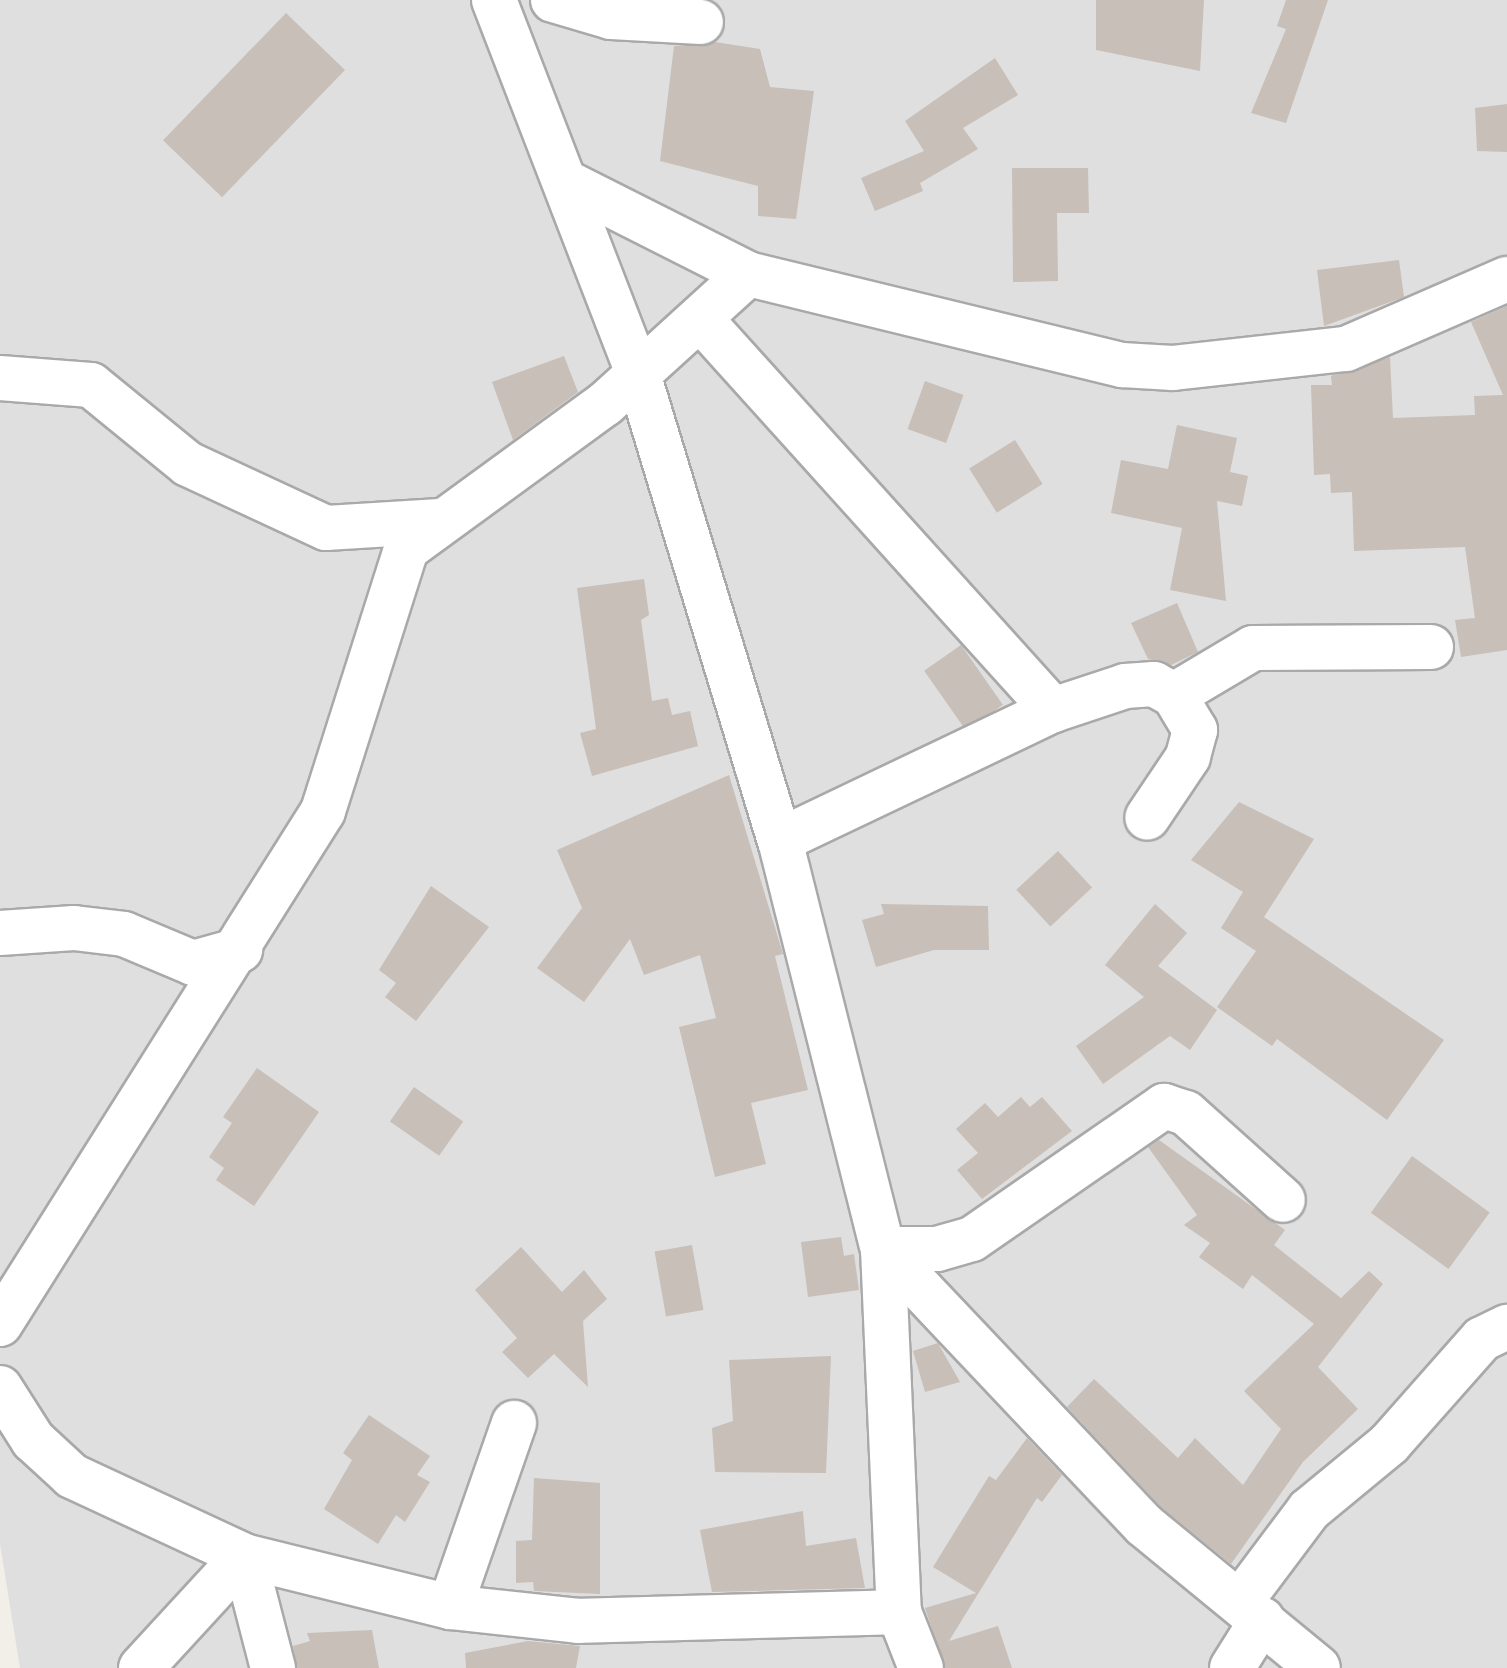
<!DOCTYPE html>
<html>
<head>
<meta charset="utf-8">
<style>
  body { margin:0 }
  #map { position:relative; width:1507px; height:1668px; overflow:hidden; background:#f2efe9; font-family:"PT Sans Narrow",sans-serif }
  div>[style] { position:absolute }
  .residential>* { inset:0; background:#e0dfdf }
  .building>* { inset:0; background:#c7bfb8; transform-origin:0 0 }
  .roads { filter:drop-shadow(2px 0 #a9a9a9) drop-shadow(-2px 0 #a9a9a9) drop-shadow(0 2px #a9a9a9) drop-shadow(0 -2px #a9a9a9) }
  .minor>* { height:44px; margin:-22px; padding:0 22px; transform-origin:22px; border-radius:22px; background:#fff }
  span { translate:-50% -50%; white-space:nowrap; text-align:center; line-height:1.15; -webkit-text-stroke:8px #fff; paint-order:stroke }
</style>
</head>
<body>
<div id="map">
  <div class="residential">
    <div style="clip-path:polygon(0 0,1507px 0,1507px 1668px,20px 1668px,0 1544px)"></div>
  </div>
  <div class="building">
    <div style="clip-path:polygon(1096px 0,1204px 0,1200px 71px,1096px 50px)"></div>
    <div style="clip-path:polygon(1286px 0,1328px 0,1286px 123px,1251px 113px,1286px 29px,1277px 26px)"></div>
    <div style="left:286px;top:13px;width:82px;height:177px;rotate:44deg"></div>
    <div style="clip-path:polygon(715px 42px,760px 49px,770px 87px,814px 91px,796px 219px,758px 216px,758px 186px,660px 161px,674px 46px)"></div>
    <div style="clip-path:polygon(995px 58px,1018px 95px,963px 128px,978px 149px,920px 183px,923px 191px,875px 211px,861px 178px,924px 151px,905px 121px)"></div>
    <div style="clip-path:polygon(1507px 104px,1507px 152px,1477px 151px,1475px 108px)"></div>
    <div style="clip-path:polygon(1012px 168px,1088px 168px,1089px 213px,1057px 213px,1058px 281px,1013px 282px)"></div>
    <div style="clip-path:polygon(1399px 260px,1404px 297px,1324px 326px,1317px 270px)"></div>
    <div style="clip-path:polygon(1507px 306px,1507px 650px,1461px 657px,1455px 620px,1475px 618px,1465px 547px,1354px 551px,1352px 492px,1331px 493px,1330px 474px,1314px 475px,1311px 385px,1332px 385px,1331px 376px,1390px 357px,1393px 418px,1475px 415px,1474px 396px,1503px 395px,1471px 322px)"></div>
    <div style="clip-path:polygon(564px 356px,578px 392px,513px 440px,492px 382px)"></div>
    <div style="left:925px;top:381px;width:41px;height:51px;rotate:20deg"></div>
    <div style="clip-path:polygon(1177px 425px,1237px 438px,1230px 472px,1248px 476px,1242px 506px,1217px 501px,1226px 601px,1170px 590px,1182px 528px,1111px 513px,1121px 460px,1168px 469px)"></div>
    <div style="left:1015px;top:440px;width:52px;height:54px;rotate:58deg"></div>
    <div style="clip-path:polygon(644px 579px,649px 615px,641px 620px,652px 701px,668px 698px,672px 715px,690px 711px,698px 746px,592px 776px,580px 733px,596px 729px,577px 588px)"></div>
    <div style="clip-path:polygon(1177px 603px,1198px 652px,1171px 665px,1148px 659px,1131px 623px)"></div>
    <div style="left:961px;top:645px;width:73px;height:45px;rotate:55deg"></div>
    <div style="clip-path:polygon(729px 775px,783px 954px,775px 956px,808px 1090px,751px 1103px,766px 1164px,715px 1177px,679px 1027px,716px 1018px,700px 955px,644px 975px,630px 939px,584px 1002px,537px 968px,582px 908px,557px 850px)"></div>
    <div style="clip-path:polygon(1239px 802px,1314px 839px,1264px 917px,1444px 1040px,1387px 1120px,1277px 1039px,1272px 1046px,1217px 1007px,1256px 951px,1221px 928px,1243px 892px,1191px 860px)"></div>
    <div style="left:1058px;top:851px;width:50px;height:57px;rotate:47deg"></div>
    <div style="clip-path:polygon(431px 886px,489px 927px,416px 1021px,385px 997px,396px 983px,379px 970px)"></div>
    <div style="clip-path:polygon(881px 904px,988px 906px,989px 950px,934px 950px,876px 967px,862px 920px,884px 914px)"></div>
    <div style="clip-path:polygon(1155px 904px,1187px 933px,1158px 966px,1217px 1010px,1190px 1050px,1170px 1036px,1103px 1084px,1076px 1046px,1144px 997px,1105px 965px)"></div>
    <div style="clip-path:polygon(257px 1068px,319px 1112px,254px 1206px,216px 1180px,224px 1168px,209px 1157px,232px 1123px,223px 1117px)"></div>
    <div style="left:414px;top:1087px;width:60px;height:42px;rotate:35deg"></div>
    <div style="clip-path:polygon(1021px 1097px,1030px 1107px,1042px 1097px,1072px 1131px,982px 1199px,957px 1170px,978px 1153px,956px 1129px,985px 1103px,998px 1117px)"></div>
    <div style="clip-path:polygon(1159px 1140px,1285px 1230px,1274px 1245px,1341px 1298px,1369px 1271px,1383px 1284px,1318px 1367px,1358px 1409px,1303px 1462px,1231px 1564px,1161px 1507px,1067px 1407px,1094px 1379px,1178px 1458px,1195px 1438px,1243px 1485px,1281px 1429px,1244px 1391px,1314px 1324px,1252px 1275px,1243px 1289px,1199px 1257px,1210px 1243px,1184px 1225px,1197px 1215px,1148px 1147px)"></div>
    <div style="left:1412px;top:1156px;width:96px;height:70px;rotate:36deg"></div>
    <div style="clip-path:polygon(841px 1237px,844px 1256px,854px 1254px,859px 1290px,808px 1297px,801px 1242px)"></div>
    <div style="left:692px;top:1245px;width:66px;height:38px;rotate:80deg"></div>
    <div style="clip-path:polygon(521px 1247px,562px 1292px,584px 1270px,607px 1299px,583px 1321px,588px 1387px,554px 1354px,528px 1378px,502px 1352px,517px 1338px,475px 1290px)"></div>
    <div style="clip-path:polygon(938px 1343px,960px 1382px,925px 1392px,913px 1351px)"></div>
    <div style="clip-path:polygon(831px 1356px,826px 1473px,715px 1472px,712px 1428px,733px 1421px,729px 1360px)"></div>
    <div style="clip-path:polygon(369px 1415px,430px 1456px,417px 1475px,430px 1482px,405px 1522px,396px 1515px,378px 1544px,324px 1509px,352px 1460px,343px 1453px)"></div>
    <div style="clip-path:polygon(1027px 1438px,1062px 1475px,1042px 1502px,1037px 1498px,949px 1641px,998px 1626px,1012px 1668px,945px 1668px,925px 1608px,976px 1593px,933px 1567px,989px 1476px,996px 1480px)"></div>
    <div style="clip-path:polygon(534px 1478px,600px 1483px,600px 1594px,534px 1591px,533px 1582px,516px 1583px,516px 1541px,532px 1540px)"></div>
    <div style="clip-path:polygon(803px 1511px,806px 1546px,856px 1538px,865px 1588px,712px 1592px,700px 1530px)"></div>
    <div style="clip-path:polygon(372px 1630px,379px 1668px,297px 1668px,293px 1646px,310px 1641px,307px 1633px)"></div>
    <div style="clip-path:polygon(528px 1641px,580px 1646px,576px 1668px,466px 1668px,465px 1653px)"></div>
  </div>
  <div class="roads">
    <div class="minor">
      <div style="left:494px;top:0;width:401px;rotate:68.9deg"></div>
      <div style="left:638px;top:374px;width:487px;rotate:73.1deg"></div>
      <div style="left:780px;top:840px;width:422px;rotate:75.9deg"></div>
      <div style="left:883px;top:1249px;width:363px;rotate:87.5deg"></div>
      <div style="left:899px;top:1612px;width:60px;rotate:68.6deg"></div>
      <div style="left:553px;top:0;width:60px;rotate:16.3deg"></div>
      <div style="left:611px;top:17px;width:90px;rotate:3.2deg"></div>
      <div style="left:748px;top:274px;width:385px;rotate:13.7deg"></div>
      <div style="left:1122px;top:365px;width:51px;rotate:3.4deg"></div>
      <div style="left:1173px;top:368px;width:174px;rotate:-6.3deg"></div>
      <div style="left:1346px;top:349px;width:176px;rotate:-23.5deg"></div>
      <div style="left:703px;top:322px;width:523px;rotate:47.95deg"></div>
      <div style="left:1053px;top:710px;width:302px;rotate:154.5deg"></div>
      <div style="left:0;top:378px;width:91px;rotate:4.4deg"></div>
      <div style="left:91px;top:385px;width:125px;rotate:39.2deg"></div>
      <div style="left:188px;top:464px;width:152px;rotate:24.9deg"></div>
      <div style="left:326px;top:528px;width:114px;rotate:-3.5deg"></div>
      <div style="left:1174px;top:695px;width:92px;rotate:-30.7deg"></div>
      <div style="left:1253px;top:648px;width:178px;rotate:-0.3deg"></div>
      <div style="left:1053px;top:710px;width:76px;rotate:-18.4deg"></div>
      <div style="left:1125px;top:686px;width:29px;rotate:-4deg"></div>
      <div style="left:1154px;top:684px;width:23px;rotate:29deg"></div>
      <div style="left:1174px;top:695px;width:41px;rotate:59deg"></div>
      <div style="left:1195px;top:730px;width:28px;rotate:105deg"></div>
      <div style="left:1188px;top:757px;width:73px;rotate:123.9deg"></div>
      <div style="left:0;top:933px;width:74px;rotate:-3.9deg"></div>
      <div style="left:74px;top:928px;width:50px;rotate:6.8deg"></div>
      <div style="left:124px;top:934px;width:75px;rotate:22.8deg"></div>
      <div style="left:193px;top:963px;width:49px;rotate:-15.5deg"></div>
      <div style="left:883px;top:1249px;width:380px;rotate:46.6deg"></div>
      <div style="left:1144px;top:1525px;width:225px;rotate:39.4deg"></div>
      <div style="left:883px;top:1249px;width:54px"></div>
      <div style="left:937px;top:1249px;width:36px;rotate:-16deg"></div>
      <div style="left:972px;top:1239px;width:234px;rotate:-34.7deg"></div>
      <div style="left:1164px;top:1106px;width:23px;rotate:18deg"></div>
      <div style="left:1186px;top:1113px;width:130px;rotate:41.9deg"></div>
      <div style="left:0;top:1324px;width:606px;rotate:-57.8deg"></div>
      <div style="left:323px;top:811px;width:275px;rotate:-72.4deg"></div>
      <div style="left:406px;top:549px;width:246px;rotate:-36.1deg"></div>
      <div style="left:605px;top:404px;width:193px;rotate:-42.3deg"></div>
      <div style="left:748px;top:274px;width:199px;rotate:-153.2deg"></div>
      <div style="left:0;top:1388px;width:62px;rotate:57.6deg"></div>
      <div style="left:33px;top:1440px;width:53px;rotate:42.7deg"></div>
      <div style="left:72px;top:1476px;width:190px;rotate:24.9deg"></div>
      <div style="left:244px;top:1556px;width:212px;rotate:13.9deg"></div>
      <div style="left:450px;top:1607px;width:129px;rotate:6.2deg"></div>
      <div style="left:578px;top:1621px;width:321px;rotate:-1.6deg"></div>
      <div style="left:244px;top:1556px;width:116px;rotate:75.5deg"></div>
      <div style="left:1240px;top:1602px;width:115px;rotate:-53.1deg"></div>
      <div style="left:1309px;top:1510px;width:104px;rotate:-39.5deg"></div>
      <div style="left:1389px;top:1444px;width:140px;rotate:-48.5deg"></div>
      <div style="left:1482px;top:1339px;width:28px;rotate:-26deg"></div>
      <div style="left:450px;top:1607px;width:195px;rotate:-70.8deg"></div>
      <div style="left:141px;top:1668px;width:152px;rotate:-47.4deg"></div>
      <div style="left:1232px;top:1668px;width:57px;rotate:-58deg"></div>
    </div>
  </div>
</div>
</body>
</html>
